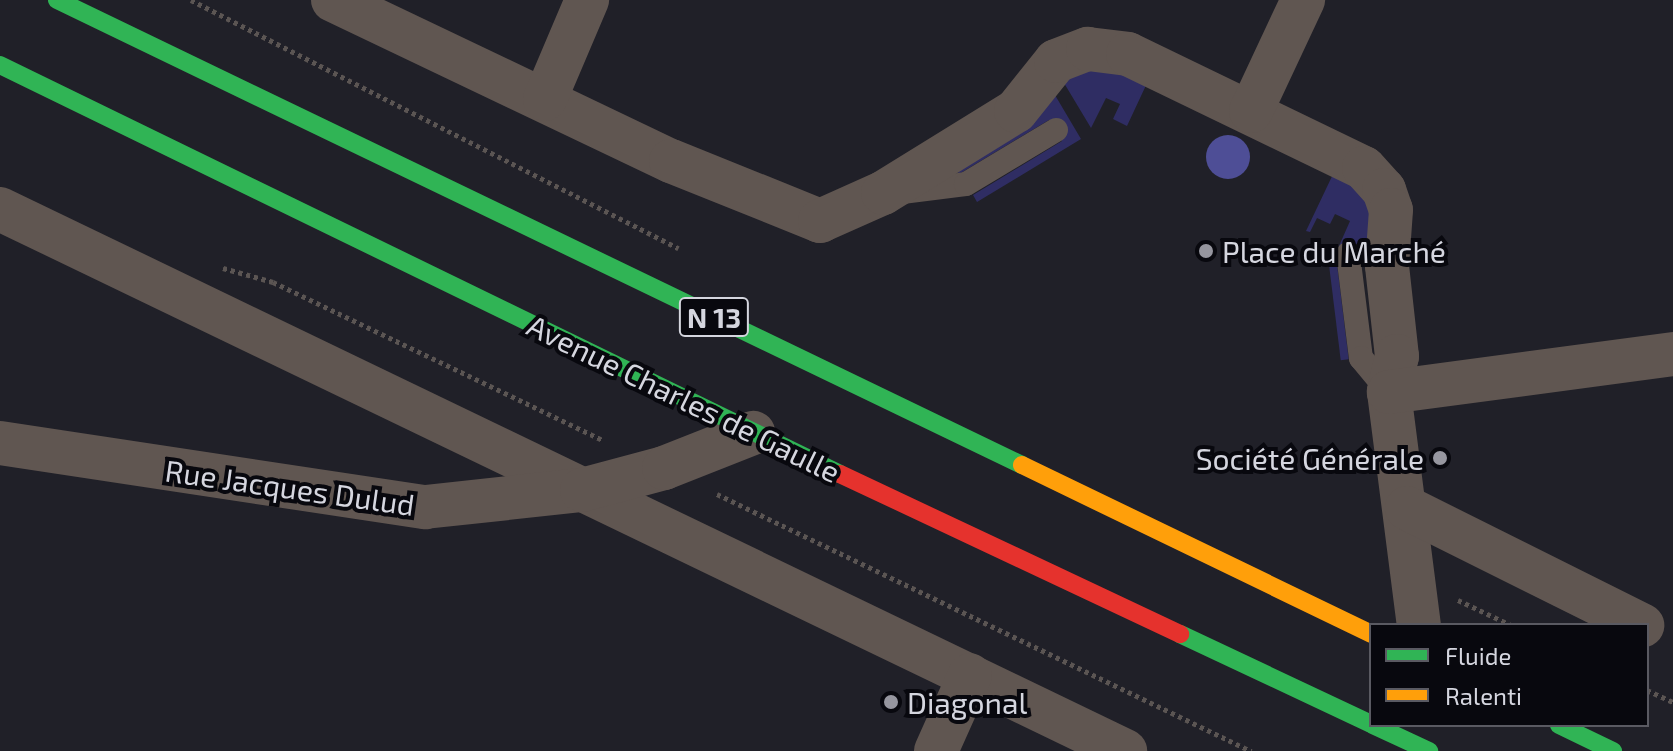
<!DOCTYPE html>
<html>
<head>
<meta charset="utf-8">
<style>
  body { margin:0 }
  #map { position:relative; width:1673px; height:751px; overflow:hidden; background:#202028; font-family:"Exo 2",sans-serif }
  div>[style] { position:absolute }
  .green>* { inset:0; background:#2f2d63; transform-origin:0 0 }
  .water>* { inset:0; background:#4e4e96 }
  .round { border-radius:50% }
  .path>* { height:5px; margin-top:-2.5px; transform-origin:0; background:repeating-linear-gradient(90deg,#5b5553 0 4px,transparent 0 8px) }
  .lane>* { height:24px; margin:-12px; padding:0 12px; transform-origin:12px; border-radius:12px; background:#605651 }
  .street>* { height:44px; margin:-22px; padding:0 22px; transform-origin:22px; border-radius:22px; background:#605651 }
  .fast>* { height:18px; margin:-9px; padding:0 9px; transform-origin:9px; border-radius:9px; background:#30b455 }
  .slow>* { height:18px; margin:-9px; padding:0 9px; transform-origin:9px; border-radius:9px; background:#ff9f0a }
  .jam>* { height:18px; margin:-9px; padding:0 9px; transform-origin:9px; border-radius:9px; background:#e5322d }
  .dots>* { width:22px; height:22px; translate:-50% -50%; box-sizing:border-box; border:4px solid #08080e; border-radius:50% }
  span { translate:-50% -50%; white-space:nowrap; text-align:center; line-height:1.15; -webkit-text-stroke:8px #08080e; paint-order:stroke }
  .shield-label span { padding:2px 6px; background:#08080e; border:2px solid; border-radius:6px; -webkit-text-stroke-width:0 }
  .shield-label { font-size:28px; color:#d5d6df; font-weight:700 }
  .poi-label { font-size:30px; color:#d5d6df }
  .left { translate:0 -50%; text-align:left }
  .right { translate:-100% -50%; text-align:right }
  .street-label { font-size:30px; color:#d5d6df }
  .legend { position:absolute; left:1369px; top:623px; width:280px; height:104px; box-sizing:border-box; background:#08080e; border:2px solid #5a5a62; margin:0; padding:10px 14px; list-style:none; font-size:24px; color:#d5d6df }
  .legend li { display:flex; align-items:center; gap:16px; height:40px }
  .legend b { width:40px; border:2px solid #5a5a62 }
</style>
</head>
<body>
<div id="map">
  <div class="green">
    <div style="clip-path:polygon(1086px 65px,1148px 81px,1127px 126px,1113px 119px,1120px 104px,1106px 98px,1091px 128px,1061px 78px)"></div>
    <div style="clip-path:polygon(1052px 90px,1081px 139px,977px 202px,973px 195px,1062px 141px,1049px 120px,959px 174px,955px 166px)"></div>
    <div style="clip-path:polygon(1335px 170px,1370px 198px,1372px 242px,1339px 246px,1350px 221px,1335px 214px,1330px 224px,1317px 218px,1310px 232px,1306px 231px)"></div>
    <div style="left:1336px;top:256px;width:104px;height:8px;rotate:83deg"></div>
  </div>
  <div class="water">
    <div class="round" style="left:1206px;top:135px;width:44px;height:44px"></div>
  </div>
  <div class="path">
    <div style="left:191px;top:0;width:547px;rotate:26.99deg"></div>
    <div style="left:223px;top:268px;width:52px;rotate:15.6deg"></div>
    <div style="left:273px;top:282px;width:366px;rotate:25.6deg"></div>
    <div style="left:717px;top:494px;width:593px;rotate:25.7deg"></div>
    <div style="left:1458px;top:600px;width:59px;rotate:25.3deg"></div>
    <div style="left:1647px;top:690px;width:29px;rotate:25deg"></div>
  </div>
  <div class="lane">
    <div style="left:902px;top:192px;width:64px;rotate:-7.1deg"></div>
    <div style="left:966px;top:184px;width:105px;rotate:-31deg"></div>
    <div style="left:1348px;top:254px;width:105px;rotate:82.9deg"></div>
    <div style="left:1361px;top:358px;width:44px;rotate:50.5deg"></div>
  </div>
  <div class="street">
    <div style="left:333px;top:0;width:374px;rotate:25.5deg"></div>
    <div style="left:671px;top:161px;width:161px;rotate:21.9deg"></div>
    <div style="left:820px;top:221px;width:69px;rotate:-24deg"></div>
    <div style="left:883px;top:193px;width:156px;rotate:-31.7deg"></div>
    <div style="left:1016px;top:111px;width:64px;rotate:-51.3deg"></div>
    <div style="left:1056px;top:61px;width:34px;rotate:-21deg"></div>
    <div style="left:1088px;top:49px;width:40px;rotate:7.1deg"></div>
    <div style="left:1128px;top:54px;width:262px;rotate:25.8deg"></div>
    <div style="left:1364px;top:168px;width:30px;rotate:48deg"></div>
    <div style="left:1384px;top:190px;width:21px;rotate:71deg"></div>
    <div style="left:1391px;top:210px;width:56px;rotate:94.1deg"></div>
    <div style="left:1387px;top:266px;width:91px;rotate:83.7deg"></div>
    <div style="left:1397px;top:356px;width:37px;rotate:103deg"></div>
    <div style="left:1389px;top:392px;width:235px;rotate:82.7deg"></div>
    <div style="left:545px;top:99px;width:108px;rotate:-67deg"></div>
    <div style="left:1251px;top:111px;width:123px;rotate:-64.9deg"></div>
    <div style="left:0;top:209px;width:1249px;rotate:25.72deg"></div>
    <div style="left:1389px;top:392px;width:287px;rotate:-7.6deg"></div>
    <div style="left:0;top:443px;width:430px;rotate:8.6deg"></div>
    <div style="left:425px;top:507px;width:158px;rotate:-6.2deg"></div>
    <div style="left:582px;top:490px;width:85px;rotate:-15deg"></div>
    <div style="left:664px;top:468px;width:96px;rotate:-21.5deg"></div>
    <div style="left:1407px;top:508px;width:263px;rotate:26.5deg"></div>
    <div style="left:936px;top:751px;width:83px;rotate:-65.9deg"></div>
  </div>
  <div class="fast">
    <div style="left:57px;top:0;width:1071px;rotate:25.73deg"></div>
    <div style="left:0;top:65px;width:934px;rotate:25.96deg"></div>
    <div style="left:1180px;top:634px;width:211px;rotate:25.2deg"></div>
    <div style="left:1373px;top:725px;width:62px;rotate:24.9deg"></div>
    <div style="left:1559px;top:725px;width:60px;rotate:25.7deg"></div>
  </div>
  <div class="slow">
    <div style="left:1022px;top:465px;width:388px;rotate:25.8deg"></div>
  </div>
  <div class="jam">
    <div style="left:840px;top:474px;width:376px;rotate:25.2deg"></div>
  </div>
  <div class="dots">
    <div style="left:1206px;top:251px;background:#96969f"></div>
    <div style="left:1440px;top:458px;background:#96969f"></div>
    <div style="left:891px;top:702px;background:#96969f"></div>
  </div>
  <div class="shield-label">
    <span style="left:714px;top:317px">N 13</span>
  </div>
  <div class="poi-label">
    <span class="left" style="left:1222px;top:251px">Place du Marché</span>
    <span class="right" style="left:1424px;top:458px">Société Générale</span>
    <span class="left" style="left:907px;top:702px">Diagonal</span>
  </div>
  <div class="street-label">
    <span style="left:684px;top:398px;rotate:26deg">Avenue Charles de Gaulle</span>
    <span style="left:290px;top:487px;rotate:8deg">Rue Jacques Dulud</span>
  </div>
  <ul class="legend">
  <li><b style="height:10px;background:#30b455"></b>Fluide</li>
  <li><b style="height:10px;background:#ff9f0a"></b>Ralenti</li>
  </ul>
</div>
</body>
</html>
